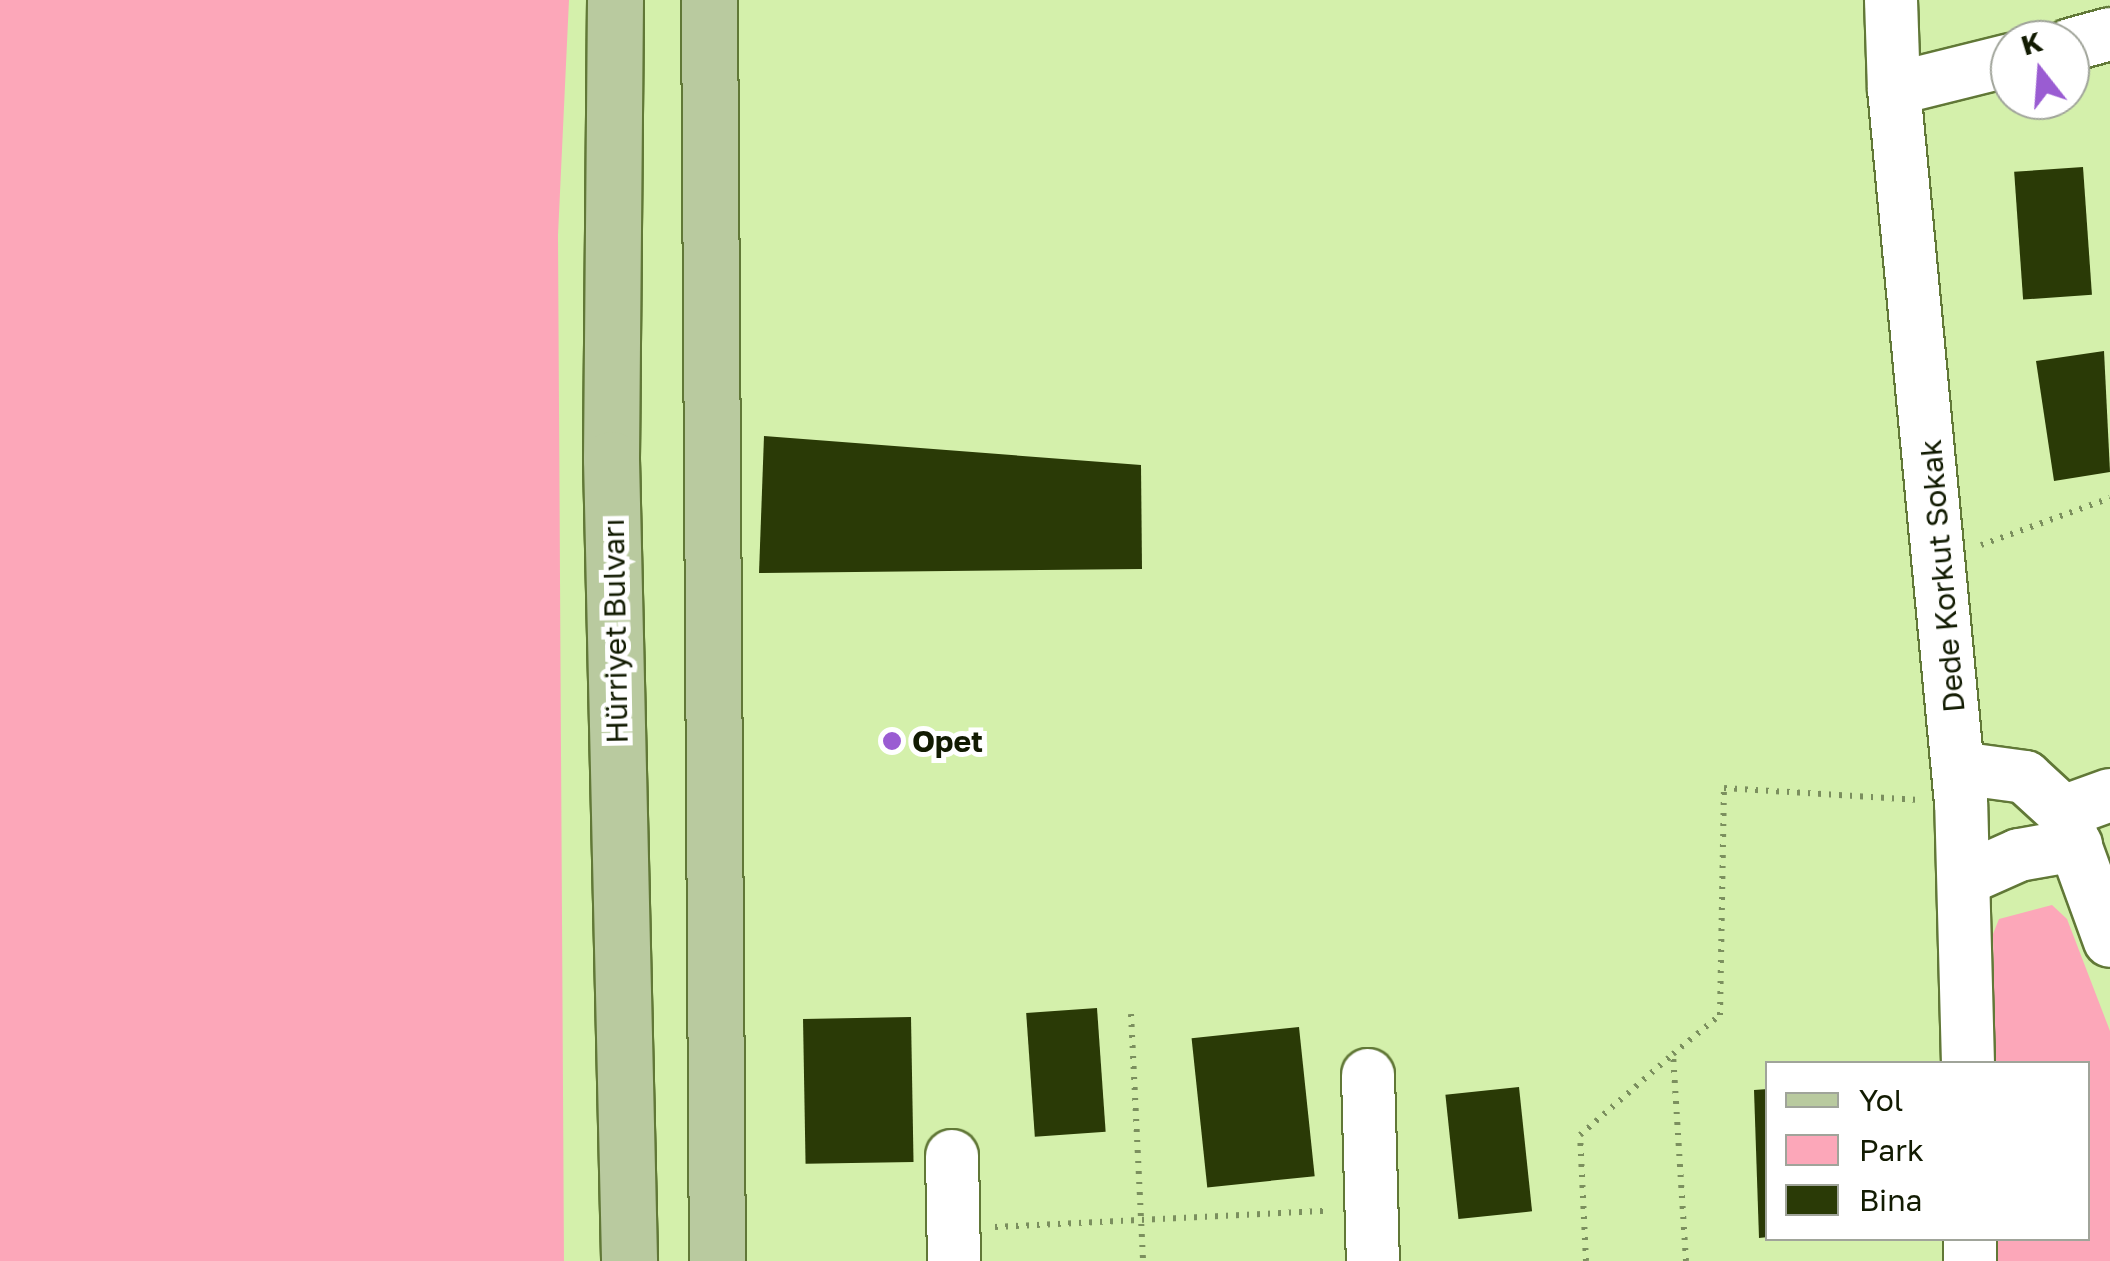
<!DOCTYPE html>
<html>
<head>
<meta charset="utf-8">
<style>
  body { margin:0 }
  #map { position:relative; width:2110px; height:1261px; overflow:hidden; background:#d4f0ab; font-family:"Golos Text",sans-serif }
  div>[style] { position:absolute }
  .green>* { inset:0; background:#fca7b9 }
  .building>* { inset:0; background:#2a3a06; transform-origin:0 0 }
  .path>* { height:6px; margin-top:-3px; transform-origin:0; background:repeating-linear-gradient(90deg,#7b8f5e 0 2.5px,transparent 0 10.5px) }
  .roads { filter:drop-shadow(2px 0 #617837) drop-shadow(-2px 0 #617837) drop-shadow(0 2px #617837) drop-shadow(0 -2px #617837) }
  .minor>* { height:52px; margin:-26px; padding:0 26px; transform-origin:26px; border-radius:26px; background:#fff }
  .major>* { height:55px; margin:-27.5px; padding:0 27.5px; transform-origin:27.5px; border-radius:27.5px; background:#b9ca9f }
  .dots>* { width:28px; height:28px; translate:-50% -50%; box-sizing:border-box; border:5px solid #fff; border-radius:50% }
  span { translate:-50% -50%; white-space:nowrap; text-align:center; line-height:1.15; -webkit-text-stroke:10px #fff; paint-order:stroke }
  .street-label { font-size:30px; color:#121b02 }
  .poi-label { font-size:30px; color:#121b02; font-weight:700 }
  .left { translate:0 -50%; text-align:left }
  .legend { position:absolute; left:1765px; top:1061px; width:325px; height:180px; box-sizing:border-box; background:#fff; border:2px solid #a0a49a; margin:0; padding:12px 18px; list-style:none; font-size:30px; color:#121b02 }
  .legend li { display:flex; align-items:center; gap:20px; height:50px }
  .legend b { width:50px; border:2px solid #a0a49a }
  .north { position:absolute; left:1990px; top:20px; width:100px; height:100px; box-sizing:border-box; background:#fff; border:2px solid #a0a49a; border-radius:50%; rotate:343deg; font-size:28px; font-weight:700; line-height:40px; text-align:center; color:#121b02 }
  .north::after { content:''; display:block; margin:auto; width:35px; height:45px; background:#9a5cd2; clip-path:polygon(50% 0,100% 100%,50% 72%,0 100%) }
</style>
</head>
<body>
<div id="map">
  <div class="green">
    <div style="clip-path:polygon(0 0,569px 0,558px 235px,564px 1261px,0 1261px)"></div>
    <div style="clip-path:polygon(2052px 905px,2067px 919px,2110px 1031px,2110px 1261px,1997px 1261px,1997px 1239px,2088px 1238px,2088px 1064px,1995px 1063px,1993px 934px,1999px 919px)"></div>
  </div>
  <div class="building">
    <div style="left:2083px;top:167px;width:128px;height:69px;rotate:86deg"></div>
    <div style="clip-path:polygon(2104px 351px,2110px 472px,2054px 481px,2036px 361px)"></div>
    <div style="clip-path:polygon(764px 436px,1141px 465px,1142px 569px,759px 573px)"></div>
    <div style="left:1097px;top:1008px;width:124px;height:71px;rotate:86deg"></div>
    <div style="left:911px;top:1017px;width:145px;height:108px;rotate:89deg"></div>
    <div style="left:1299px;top:1027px;width:150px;height:108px;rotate:84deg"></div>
    <div style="left:1519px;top:1087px;width:125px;height:74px;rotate:84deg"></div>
    <div style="clip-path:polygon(1768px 1089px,1768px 1237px,1759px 1238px,1754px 1090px)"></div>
  </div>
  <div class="path">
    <div style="left:1981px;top:545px;width:137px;rotate:-20deg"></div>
    <div style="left:1131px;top:1014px;width:247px;rotate:87.2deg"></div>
    <div style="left:995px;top:1227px;width:332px;rotate:-2.8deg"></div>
    <div style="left:1586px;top:1261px;width:126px;rotate:-92.7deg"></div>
    <div style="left:1580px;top:1135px;width:123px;rotate:-41.1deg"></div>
    <div style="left:1686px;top:1261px;width:207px;rotate:-93.6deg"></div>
    <div style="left:1673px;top:1054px;width:61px;rotate:-39.7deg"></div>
    <div style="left:1720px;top:1015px;width:227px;rotate:-89deg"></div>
    <div style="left:1724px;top:788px;width:196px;rotate:3.5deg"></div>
  </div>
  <div class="roads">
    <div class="minor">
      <div style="left:1891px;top:0;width:89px;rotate:88.1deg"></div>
      <div style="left:2070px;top:45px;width:41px;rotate:-15.4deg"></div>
      <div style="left:1959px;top:768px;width:67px;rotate:7.8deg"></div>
      <div style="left:2025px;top:777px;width:52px;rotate:42.6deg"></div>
      <div style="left:2063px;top:812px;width:137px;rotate:70deg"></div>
      <div style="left:2063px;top:812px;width:50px;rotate:-19.9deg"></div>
      <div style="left:1965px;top:879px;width:59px;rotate:-24deg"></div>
      <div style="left:2019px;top:855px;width:58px;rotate:-10deg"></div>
      <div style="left:1968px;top:1064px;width:261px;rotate:-91.5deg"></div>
      <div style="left:1961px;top:803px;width:717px;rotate:-95.36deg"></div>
      <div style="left:1894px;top:89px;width:120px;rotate:-14deg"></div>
      <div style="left:1368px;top:1075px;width:186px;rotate:88.5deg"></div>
      <div style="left:952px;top:1156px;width:105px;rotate:88.9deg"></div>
      <div style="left:1970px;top:1238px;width:23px;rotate:90deg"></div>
    </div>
    <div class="major">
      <div style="left:615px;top:0;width:459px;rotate:90.5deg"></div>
      <div style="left:611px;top:459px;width:802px;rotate:88.71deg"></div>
      <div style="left:709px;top:0;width:1261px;rotate:89.64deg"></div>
    </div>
  </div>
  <div class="dots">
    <div style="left:892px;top:741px;background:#9a5cd2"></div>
  </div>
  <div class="street-label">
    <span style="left:1942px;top:576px;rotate:-95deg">Dede Korkut Sokak</span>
    <span style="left:615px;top:631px;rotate:-91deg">Hürriyet Bulvarı</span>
  </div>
  <div class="poi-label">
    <span class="left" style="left:912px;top:741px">Opet</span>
  </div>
  <ul class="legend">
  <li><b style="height:12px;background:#b9ca9f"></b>Yol</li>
  <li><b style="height:28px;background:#fca7b9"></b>Park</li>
  <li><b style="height:28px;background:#2a3a06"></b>Bina</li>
  </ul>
  <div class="north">K</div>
</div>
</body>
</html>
